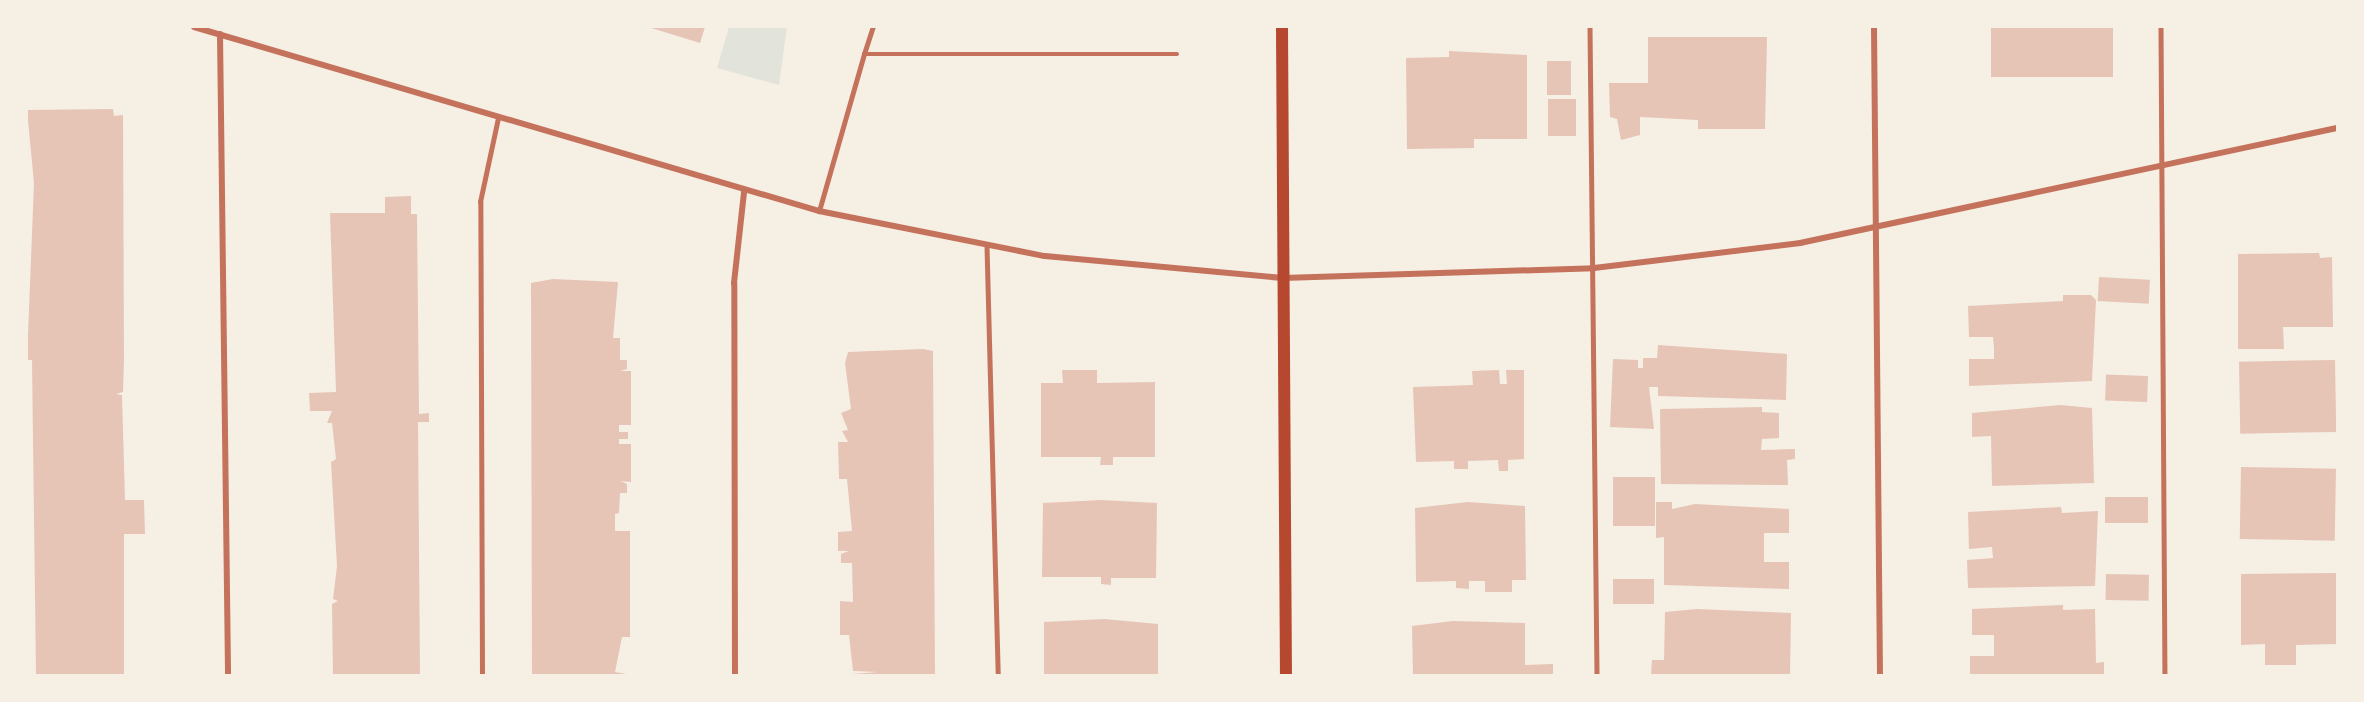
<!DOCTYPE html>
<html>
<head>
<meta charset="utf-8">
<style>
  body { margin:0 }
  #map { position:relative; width:2364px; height:702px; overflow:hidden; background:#f6efe4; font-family:"Playfair Display",serif }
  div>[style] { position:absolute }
  .green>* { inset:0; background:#e2e4dc }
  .building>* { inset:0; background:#e6c5b7; transform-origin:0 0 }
  .service>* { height:4.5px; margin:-2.25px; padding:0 2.25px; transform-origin:2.25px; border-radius:2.25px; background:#c5725c }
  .minor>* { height:6px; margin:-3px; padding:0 3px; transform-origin:3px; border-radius:3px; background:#c5725c }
  .secondary>* { height:12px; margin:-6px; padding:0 6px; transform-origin:6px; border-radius:6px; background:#b5482f }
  span { translate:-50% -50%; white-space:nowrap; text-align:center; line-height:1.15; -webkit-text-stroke:4.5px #f6efe4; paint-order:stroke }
  .frame { position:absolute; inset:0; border:28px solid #f6efe4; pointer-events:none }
</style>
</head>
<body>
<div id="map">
  <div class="green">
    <div style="clip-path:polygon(729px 27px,787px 27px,779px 85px,717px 68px)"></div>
  </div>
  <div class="building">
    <div style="clip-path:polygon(648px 27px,705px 27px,700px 43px)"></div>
    <div style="left:1991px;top:27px;width:122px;height:50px"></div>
    <div style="clip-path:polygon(1648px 37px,1767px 37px,1765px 129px,1698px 129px,1698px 120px,1640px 117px,1640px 135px,1621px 140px,1617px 119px,1610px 117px,1609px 83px,1648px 83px)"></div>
    <div style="clip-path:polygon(1449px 51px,1527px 55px,1527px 139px,1474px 139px,1474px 148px,1407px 149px,1406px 58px,1449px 57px)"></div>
    <div style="left:1547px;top:61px;width:24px;height:34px"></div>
    <div style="left:1548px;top:99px;width:28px;height:37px"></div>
    <div style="clip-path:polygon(113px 109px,114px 116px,123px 115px,124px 359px,123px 392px,116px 394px,122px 395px,125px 500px,144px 500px,145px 534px,124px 534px,124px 675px,36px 675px,32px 360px,27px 360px,34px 183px,27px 110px)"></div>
    <div style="clip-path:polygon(411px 196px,411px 214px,417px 214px,419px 414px,429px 413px,429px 422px,418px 422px,420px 675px,333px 675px,332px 604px,338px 601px,333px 599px,337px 566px,331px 462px,336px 459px,332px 423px,327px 423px,332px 411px,310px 411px,309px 393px,336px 392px,330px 213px,385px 213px,385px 197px)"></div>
    <div style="clip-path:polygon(2319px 253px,2320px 258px,2332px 257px,2333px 327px,2283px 327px,2284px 349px,2238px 349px,2238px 254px)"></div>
    <div style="left:2099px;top:277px;width:51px;height:24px;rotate:3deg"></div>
    <div style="clip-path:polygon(553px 279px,618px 282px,613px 338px,620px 338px,620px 360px,627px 360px,627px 369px,620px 371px,631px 371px,631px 425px,619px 425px,619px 432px,628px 432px,628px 439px,619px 439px,619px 444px,631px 444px,631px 482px,621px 481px,627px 484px,627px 493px,620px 493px,619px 513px,615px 514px,615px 531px,630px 531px,630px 637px,622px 637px,615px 672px,632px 675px,532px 675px,531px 283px)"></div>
    <div style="clip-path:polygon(2063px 295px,2091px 295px,2096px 300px,2092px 381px,1969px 386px,1969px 359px,1994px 359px,1994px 348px,1993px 337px,1969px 337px,1968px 306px,2063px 301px)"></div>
    <div style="clip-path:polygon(1658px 345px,1787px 354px,1786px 400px,1658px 396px,1658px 387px,1649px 387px,1654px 429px,1610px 427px,1613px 359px,1638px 360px,1638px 368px,1643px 368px,1643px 358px,1657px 358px)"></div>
    <div style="clip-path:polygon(923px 349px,933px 351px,935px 675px,838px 675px,878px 672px,853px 671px,849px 635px,840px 635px,840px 601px,853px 602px,852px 563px,841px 563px,841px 554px,849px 551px,838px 551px,838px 532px,852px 531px,847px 479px,839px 479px,838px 442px,848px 442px,842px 431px,848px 430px,841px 413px,851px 409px,845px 363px,848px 352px)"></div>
    <div style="left:2335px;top:360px;width:72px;height:96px;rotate:89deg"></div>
    <div style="clip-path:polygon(1062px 370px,1097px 370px,1097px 383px,1155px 382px,1155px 457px,1113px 457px,1113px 465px,1100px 465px,1101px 457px,1041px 457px,1041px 383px,1063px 383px)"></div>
    <div style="clip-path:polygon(1499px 370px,1500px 384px,1507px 384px,1506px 370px,1524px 370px,1524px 459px,1508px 460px,1508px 471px,1499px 471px,1498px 460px,1468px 461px,1468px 469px,1454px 469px,1454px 461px,1416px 462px,1413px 387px,1473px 385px,1472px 371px)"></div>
    <div style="left:2148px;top:376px;width:26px;height:42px;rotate:92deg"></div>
    <div style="clip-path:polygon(2061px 405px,2092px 408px,2094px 483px,1992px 486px,1991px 436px,1972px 437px,1972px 413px)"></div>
    <div style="clip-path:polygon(1762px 407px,1762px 412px,1779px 413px,1779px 438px,1762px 439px,1761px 450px,1795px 449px,1795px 459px,1787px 460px,1788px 485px,1661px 484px,1660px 409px)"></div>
    <div style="left:2241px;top:467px;width:95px;height:72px;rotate:1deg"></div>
    <div style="left:1613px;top:477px;width:42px;height:49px"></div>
    <div style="left:2148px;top:497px;width:26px;height:43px;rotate:90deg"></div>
    <div style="clip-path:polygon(1101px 500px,1157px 503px,1156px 578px,1111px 578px,1111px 585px,1101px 584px,1101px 577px,1042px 577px,1043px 503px)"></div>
    <div style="clip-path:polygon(1468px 502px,1525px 506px,1526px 580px,1512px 580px,1512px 592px,1485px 592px,1485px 581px,1469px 581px,1469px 589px,1456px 588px,1456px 581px,1416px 582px,1415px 508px)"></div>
    <div style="clip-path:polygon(1656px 502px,1672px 502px,1672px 509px,1695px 504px,1789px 509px,1789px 533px,1764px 533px,1764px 562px,1789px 562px,1789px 589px,1664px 585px,1664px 537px,1656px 538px)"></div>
    <div style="clip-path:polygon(2061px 507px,2062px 513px,2098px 511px,2095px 586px,1968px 588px,1967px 560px,1993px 558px,1992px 547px,1969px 549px,1968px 512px)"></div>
    <div style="clip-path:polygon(2336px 573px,2337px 644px,2296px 645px,2296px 665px,2265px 665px,2265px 644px,2241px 645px,2241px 574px)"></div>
    <div style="left:2106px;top:574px;width:43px;height:26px;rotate:1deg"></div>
    <div style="left:1654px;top:579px;width:25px;height:41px;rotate:90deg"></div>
    <div style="clip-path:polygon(2063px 605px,2063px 610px,2095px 609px,2096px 663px,2104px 662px,2104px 675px,1970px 675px,1970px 656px,1994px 656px,1994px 635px,1972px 635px,1972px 609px)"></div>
    <div style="clip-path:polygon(1697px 609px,1791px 613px,1790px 675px,1651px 675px,1652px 660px,1664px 660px,1665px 612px)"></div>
    <div style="clip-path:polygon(1104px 619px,1158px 624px,1158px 675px,1044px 675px,1044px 622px)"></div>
    <div style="clip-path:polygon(1453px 621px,1525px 623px,1525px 665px,1553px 664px,1553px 675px,1413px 675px,1412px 626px)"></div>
  </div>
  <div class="service">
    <div style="left:1590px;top:27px;width:648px;rotate:89.38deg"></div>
    <div style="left:2161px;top:27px;width:648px;rotate:89.65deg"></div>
    <div style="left:864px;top:54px;width:28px;rotate:-72deg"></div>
    <div style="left:819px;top:211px;width:163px;rotate:-74deg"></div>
    <div style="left:864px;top:54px;width:313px"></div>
    <div style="left:987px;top:246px;width:429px;rotate:88.5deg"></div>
    <div style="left:482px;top:675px;width:473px;rotate:-90.2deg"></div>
    <div style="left:480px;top:202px;width:86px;rotate:-77.9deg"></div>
  </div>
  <div class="minor">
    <div style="left:194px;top:27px;width:652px;rotate:16.4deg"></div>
    <div style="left:819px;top:211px;width:230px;rotate:11.3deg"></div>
    <div style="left:1045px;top:256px;width:239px;rotate:5.3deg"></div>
    <div style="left:1283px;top:278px;width:311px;rotate:-1.8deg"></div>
    <div style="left:1594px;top:268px;width:208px;rotate:-6.9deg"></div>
    <div style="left:1800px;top:243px;width:549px;rotate:-12.09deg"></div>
    <div style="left:1874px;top:27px;width:648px;rotate:89.47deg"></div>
    <div style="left:220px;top:34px;width:641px;rotate:89.28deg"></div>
    <div style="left:735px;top:675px;width:392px;rotate:-90.1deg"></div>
    <div style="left:734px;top:283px;width:92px;rotate:-83.7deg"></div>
  </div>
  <div class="secondary">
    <div style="left:1282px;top:27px;width:648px;rotate:89.65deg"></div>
  </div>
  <div class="frame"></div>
</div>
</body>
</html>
